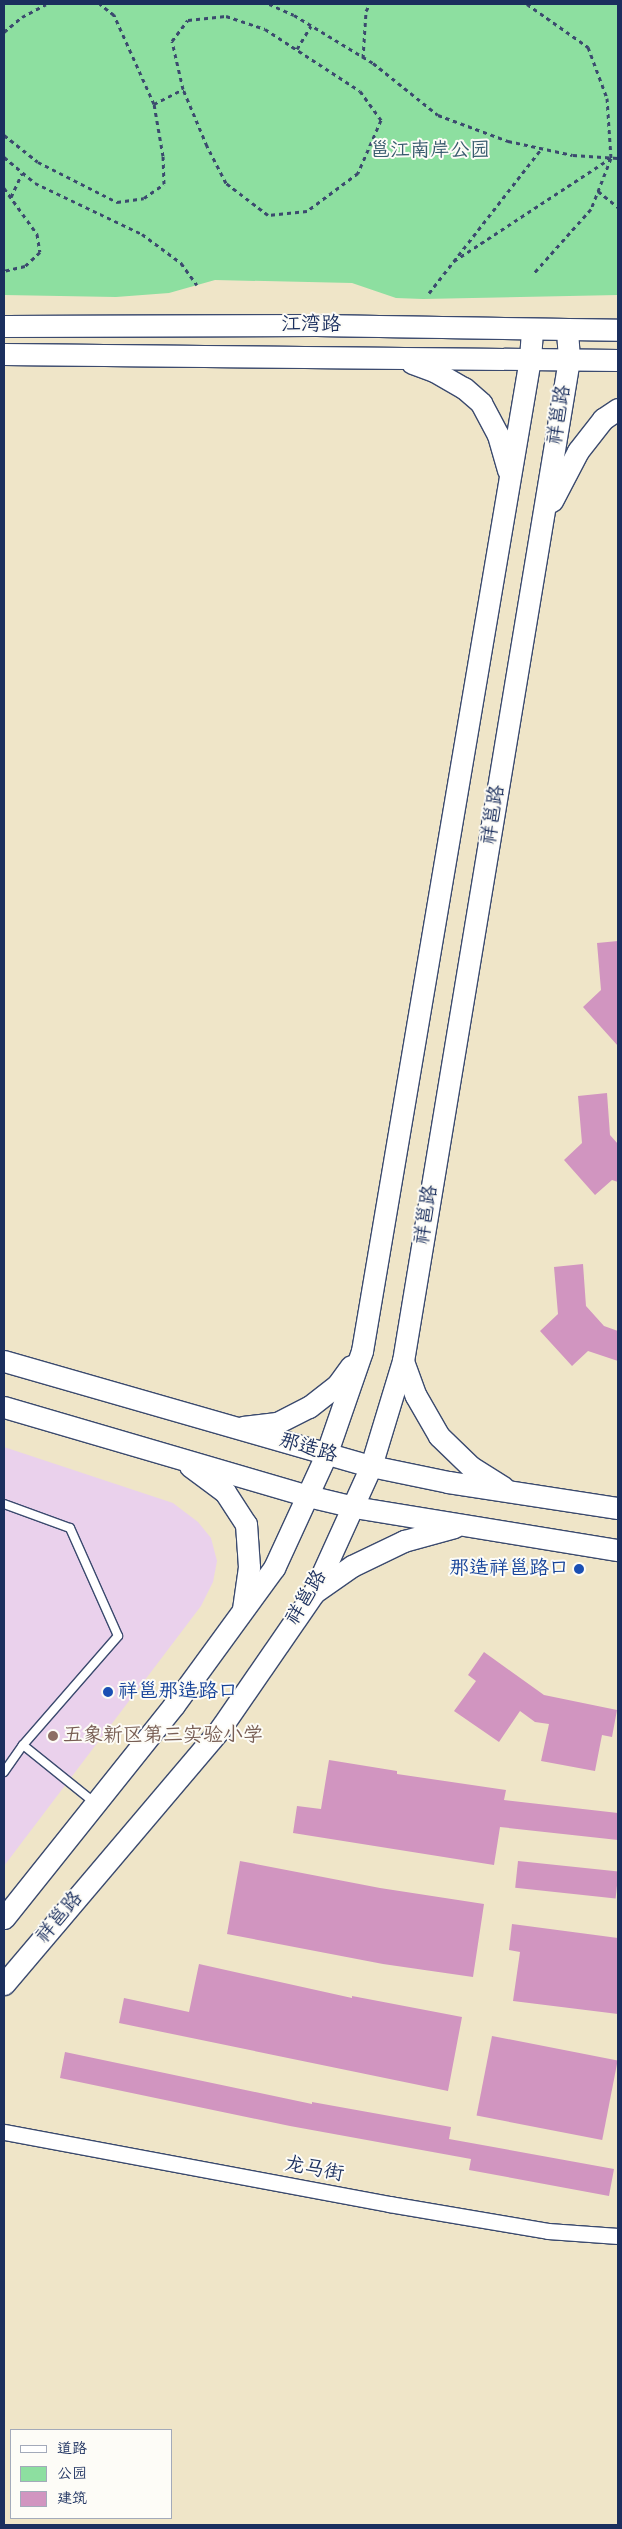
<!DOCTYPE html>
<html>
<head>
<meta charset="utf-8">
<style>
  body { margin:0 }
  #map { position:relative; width:622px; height:2529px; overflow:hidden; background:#efe5c8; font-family:"Indie Flower","LXGW WenKai TC",sans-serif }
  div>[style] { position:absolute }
  .built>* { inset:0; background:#ead1ec }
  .green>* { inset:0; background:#8ddfa0 }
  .building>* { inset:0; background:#d195c0; transform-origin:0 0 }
  .path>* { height:3px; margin-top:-1.5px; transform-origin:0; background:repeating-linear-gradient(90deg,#3b4a6e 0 4px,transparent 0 8px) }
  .roads { filter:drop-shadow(1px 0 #3b4a6e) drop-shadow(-1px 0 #3b4a6e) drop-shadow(0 1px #3b4a6e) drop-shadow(0 -1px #3b4a6e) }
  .lane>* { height:8px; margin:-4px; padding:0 4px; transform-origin:4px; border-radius:4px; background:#fff }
  .street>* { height:15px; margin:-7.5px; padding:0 7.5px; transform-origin:7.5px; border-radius:7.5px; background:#fff }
  .secondary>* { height:21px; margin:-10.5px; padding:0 10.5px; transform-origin:10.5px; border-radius:10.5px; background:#fff }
  .dots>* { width:14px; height:14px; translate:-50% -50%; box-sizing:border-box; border:2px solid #fdfcf7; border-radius:50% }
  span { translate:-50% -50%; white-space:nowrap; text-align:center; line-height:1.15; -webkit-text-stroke:4px #fdfcf7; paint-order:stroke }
  .park-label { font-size:20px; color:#385b6e }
  .street-label { font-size:20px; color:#1b2f5e }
  .transit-label { font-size:20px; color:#164399 }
  .right { translate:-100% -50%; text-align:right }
  .left { translate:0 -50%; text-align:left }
  .education-label { font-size:20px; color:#785e54 }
  .frame { position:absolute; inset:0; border:5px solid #1b2f5e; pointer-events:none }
  .legend { position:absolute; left:10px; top:2429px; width:162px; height:90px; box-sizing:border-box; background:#fdfcf7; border:1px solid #a3aaba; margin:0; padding:6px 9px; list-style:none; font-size:15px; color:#1b2f5e }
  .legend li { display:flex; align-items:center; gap:10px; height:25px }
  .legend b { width:25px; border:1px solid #a3aaba }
</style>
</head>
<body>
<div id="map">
  <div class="built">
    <div style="clip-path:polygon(4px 1447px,173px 1503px,198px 1522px,211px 1538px,217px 1561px,213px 1582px,201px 1606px,4px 1866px)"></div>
  </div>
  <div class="green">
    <div style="clip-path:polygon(4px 4px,618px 4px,618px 295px,423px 299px,396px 298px,352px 283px,215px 280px,169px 293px,116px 297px,4px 295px)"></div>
  </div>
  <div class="building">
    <div style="clip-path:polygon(618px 941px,618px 1046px,583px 1007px,601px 990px,597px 943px)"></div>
    <div style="clip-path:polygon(607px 1093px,610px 1135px,618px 1144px,618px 1182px,612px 1180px,595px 1195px,564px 1160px,582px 1143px,578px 1096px)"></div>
    <div style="clip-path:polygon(583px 1264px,586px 1306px,604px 1326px,618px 1331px,618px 1361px,588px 1351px,572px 1366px,540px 1331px,558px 1314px,554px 1267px)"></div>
    <div style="clip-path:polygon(484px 1652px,544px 1695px,617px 1710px,612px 1737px,602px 1735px,595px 1771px,541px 1761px,549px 1724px,535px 1722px,520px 1711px,499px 1742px,454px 1711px,476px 1681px,468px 1675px)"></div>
    <div style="clip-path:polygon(329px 1760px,397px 1771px,397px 1774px,506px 1790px,504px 1800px,618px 1813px,618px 1840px,500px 1827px,494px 1865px,293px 1833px,297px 1806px,321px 1809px)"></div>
    <div style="clip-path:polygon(240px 1861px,380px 1888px,484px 1904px,473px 1977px,383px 1964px,227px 1934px)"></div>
    <div style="left:518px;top:1861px;width:101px;height:27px;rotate:6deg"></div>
    <div style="clip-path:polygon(512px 1924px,618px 1938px,618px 2014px,513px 2001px,520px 1952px,509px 1950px)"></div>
    <div style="clip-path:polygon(199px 1964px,352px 1998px,352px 1996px,462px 2017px,448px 2091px,119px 2023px,124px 1998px,189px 2012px)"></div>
    <div style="left:492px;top:2036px;width:128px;height:81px;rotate:11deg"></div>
    <div style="clip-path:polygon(65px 2052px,312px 2104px,312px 2102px,451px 2127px,449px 2139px,614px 2169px,609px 2196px,469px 2170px,471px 2159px,290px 2126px,60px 2078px)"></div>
  </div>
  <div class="path">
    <div style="left:269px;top:4px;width:27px;rotate:24deg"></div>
    <div style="left:294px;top:15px;width:92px;rotate:31.3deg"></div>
    <div style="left:373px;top:63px;width:83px;rotate:38.7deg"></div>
    <div style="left:438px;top:115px;width:75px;rotate:20.4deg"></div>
    <div style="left:508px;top:141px;width:66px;rotate:12.2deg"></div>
    <div style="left:573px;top:155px;width:45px;rotate:3.8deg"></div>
    <div style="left:527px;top:4px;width:75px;rotate:35.2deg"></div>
    <div style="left:588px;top:47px;width:54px;rotate:69.6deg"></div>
    <div style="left:607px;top:98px;width:60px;rotate:86.2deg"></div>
    <div style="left:611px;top:158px;width:55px;rotate:111.4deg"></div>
    <div style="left:591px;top:209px;width:86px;rotate:131.7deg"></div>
    <div style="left:226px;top:16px;width:41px;rotate:18.4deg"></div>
    <div style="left:265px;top:29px;width:113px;rotate:33.1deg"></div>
    <div style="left:360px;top:91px;width:36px;rotate:54deg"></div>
    <div style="left:381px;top:120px;width:58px;rotate:113.5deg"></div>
    <div style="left:358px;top:173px;width:64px;rotate:143.3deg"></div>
    <div style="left:307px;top:211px;width:39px;rotate:174deg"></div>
    <div style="left:268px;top:215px;width:53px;rotate:-142.7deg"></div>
    <div style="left:226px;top:183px;width:42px;rotate:-117.2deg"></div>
    <div style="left:207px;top:146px;width:62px;rotate:-112.8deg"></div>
    <div style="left:183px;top:89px;width:49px;rotate:-102.9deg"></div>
    <div style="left:172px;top:41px;width:26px;rotate:-53deg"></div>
    <div style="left:188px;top:20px;width:38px;rotate:-6deg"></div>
    <div style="left:4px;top:32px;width:23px;rotate:-40deg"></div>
    <div style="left:22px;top:17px;width:27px;rotate:-28deg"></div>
    <div style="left:297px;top:49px;width:27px;rotate:-59deg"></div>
    <div style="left:363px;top:58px;width:47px;rotate:-86.3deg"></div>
    <div style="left:366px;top:11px;width:8px;rotate:-60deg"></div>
    <div style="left:154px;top:104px;width:33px;rotate:-27deg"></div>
    <div style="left:4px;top:135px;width:43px;rotate:38.5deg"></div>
    <div style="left:38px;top:162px;width:89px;rotate:26.9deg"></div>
    <div style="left:117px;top:202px;width:27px;rotate:-8deg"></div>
    <div style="left:144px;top:198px;width:24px;rotate:-35deg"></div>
    <div style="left:164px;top:184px;width:28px;rotate:-92deg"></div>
    <div style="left:163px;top:156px;width:53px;rotate:-99.8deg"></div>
    <div style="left:154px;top:104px;width:98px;rotate:-114.2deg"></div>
    <div style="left:114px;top:15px;width:18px;rotate:-142deg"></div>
    <div style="left:4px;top:157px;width:40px;rotate:40deg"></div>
    <div style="left:35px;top:183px;width:119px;rotate:25.5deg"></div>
    <div style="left:142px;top:234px;width:49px;rotate:36.6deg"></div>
    <div style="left:181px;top:263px;width:27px;rotate:54deg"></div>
    <div style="left:4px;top:188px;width:57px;rotate:54.3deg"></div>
    <div style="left:37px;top:234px;width:18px;rotate:81deg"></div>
    <div style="left:40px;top:252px;width:21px;rotate:137deg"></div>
    <div style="left:25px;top:266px;width:22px;rotate:167deg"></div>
    <div style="left:598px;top:191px;width:26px;rotate:39deg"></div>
    <div style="left:11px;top:197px;width:26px;rotate:-65deg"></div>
    <div style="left:454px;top:261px;width:188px;rotate:-33.3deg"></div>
    <div style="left:429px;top:293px;width:184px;rotate:-52.1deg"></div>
  </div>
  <div class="roads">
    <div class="lane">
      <div style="left:4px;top:1504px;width:70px;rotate:20deg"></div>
      <div style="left:70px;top:1528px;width:118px;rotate:66deg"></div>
      <div style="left:118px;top:1636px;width:145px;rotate:131.1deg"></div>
      <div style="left:23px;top:1745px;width:91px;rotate:38.8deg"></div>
      <div style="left:4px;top:1772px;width:33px;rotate:-55deg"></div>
    </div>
    <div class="street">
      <div style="left:4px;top:2132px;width:392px;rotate:10.6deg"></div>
      <div style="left:389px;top:2204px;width:161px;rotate:9.6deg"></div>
      <div style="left:548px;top:2231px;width:70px;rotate:4.1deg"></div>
    </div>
    <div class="secondary">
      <div style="left:4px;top:326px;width:312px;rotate:-0.2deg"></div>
      <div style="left:316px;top:325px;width:302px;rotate:0.9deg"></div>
      <div style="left:4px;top:354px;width:614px;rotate:0.56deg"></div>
      <div style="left:412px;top:363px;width:23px;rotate:20deg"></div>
      <div style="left:434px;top:371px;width:34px;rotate:30deg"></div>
      <div style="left:464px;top:388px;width:23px;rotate:41deg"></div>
      <div style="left:481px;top:403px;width:36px;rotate:62deg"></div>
      <div style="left:498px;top:435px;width:37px;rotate:74deg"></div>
      <div style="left:552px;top:501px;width:56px;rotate:-62.5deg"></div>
      <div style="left:578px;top:451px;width:41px;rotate:-52deg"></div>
      <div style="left:603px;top:419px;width:18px;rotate:-34deg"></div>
      <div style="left:4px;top:1361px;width:382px;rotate:16deg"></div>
      <div style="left:371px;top:1466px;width:79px;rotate:11.7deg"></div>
      <div style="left:448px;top:1482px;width:172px;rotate:8.7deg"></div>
      <div style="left:403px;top:1361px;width:37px;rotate:70deg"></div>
      <div style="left:416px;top:1396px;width:46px;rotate:60.1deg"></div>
      <div style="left:439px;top:1436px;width:45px;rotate:44.1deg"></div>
      <div style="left:471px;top:1467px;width:38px;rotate:32deg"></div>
      <div style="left:4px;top:1407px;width:317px;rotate:16.3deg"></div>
      <div style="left:308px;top:1496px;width:47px;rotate:13.4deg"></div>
      <div style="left:354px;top:1507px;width:267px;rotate:9.3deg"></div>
      <div style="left:243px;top:1427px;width:34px;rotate:-7deg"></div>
      <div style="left:277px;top:1423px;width:36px;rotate:-27deg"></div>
      <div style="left:309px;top:1407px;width:37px;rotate:-38deg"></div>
      <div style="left:338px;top:1384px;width:22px;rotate:-54deg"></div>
      <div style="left:190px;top:1466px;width:44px;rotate:36.6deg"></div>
      <div style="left:225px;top:1492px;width:38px;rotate:57deg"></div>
      <div style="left:246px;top:1524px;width:43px;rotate:86deg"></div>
      <div style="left:249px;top:1567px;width:42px;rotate:98.1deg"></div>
      <div style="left:315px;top:1592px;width:45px;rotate:-35.1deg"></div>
      <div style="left:352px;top:1566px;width:58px;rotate:-25.7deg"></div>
      <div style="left:404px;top:1541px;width:52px;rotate:-15.6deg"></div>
      <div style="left:4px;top:1918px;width:273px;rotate:-51.4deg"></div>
      <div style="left:174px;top:1705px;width:170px;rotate:-53.9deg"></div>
      <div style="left:274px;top:1568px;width:124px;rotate:-65.3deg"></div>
      <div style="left:326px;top:1455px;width:110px;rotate:-70.9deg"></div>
      <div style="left:362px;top:1351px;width:1006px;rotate:-80.39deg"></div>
      <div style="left:530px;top:359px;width:30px;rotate:-86deg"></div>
      <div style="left:4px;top:1984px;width:334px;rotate:-49.7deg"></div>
      <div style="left:220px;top:1729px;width:164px;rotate:-55.4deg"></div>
      <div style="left:313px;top:1594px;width:141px;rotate:-65.6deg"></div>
      <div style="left:371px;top:1466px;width:110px;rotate:-73.1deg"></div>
      <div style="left:403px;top:1361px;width:1016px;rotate:-80.59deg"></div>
      <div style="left:569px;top:359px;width:30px;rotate:-94deg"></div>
    </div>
  </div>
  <div class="dots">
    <div style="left:579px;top:1569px;background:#1a4fb4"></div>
    <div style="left:108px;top:1692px;background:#1a4fb4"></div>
    <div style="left:53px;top:1736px;background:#8d6e63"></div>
  </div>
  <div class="park-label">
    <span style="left:430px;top:151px">邕江南岸公园</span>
  </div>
  <div class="street-label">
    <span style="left:311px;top:325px">江湾路</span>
    <span style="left:560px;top:415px;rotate:-81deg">祥邕路</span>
    <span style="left:494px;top:815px;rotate:-81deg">祥邕路</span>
    <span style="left:427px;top:1215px;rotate:-81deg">祥邕路</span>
    <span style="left:308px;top:1449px;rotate:16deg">那造路</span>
    <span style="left:307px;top:1598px;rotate:-59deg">祥邕路</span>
    <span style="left:60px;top:1918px;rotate:-50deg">祥邕路</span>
    <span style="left:314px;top:2170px;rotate:11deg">龙马街</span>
  </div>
  <div class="transit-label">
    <span class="right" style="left:569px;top:1569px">那造祥邕路口</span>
    <span class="left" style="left:118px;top:1692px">祥邕那造路口</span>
  </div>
  <div class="education-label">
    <span class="left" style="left:63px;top:1736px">五象新区第三实验小学</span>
  </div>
  <div class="frame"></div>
  <ul class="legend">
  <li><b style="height:6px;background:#fff"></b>道路</li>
  <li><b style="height:14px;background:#8ddfa0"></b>公园</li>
  <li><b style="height:14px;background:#d195c0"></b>建筑</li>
  </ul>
</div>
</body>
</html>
